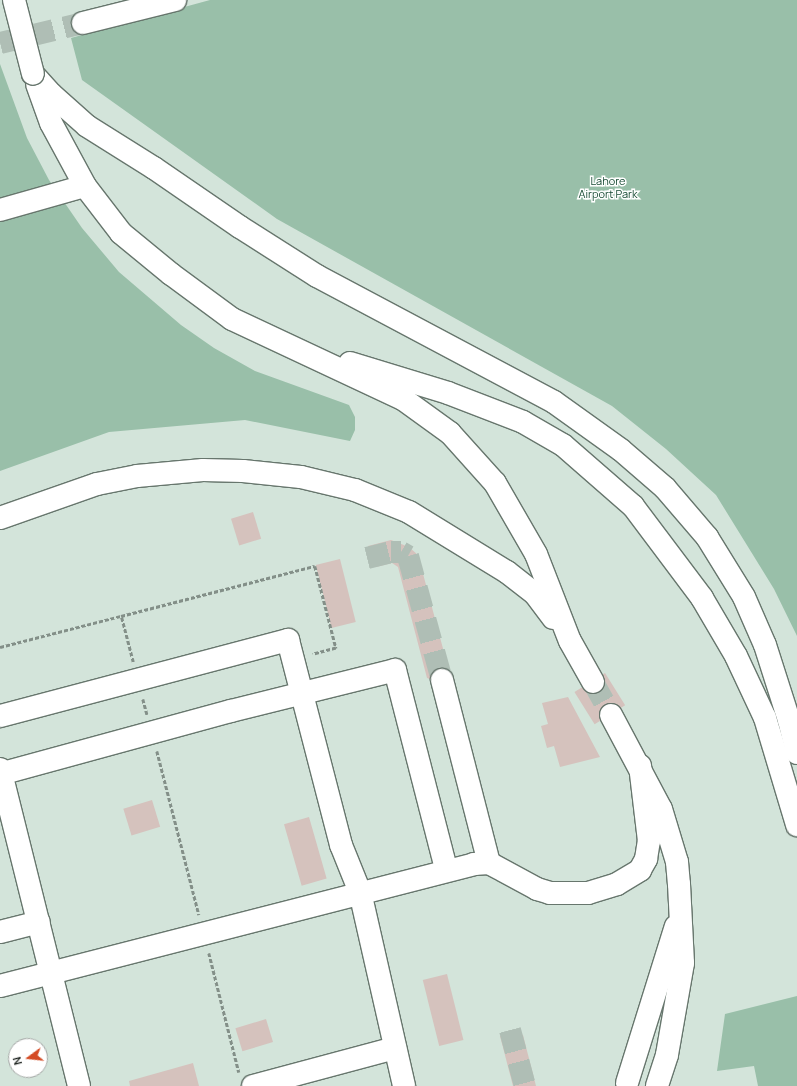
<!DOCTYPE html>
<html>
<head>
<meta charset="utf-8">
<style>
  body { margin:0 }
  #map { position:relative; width:797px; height:1086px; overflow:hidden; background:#d3e4da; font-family:Manrope,sans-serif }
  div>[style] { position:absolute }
  .green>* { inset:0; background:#99bfa9 }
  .building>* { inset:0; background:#d5c2bd; transform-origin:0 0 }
  .minor-tunnel>* { height:22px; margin-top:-11px; transform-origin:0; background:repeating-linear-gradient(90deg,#afbeb5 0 22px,transparent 0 33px) }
  .path>* { height:2.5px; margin-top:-1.25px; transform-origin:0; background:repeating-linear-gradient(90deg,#838f88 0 4px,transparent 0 6px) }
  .roads { filter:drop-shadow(1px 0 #67766d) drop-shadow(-1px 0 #67766d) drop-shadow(0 1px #67766d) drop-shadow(0 -1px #67766d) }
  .minor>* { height:22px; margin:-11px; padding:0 11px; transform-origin:11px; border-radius:11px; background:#fff }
  .bridges { filter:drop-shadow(1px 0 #67766d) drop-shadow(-1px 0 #67766d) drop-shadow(0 1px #67766d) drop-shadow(0 -1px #67766d) }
  .minor-bridge>* { height:22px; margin:-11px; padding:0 11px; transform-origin:11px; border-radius:11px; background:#fff }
  span { translate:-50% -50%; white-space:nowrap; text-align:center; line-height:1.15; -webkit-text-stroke:3px #fff; paint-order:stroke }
  .park-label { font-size:11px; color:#184b34 }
  .north { position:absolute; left:8px; top:1038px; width:40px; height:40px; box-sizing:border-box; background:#fff; border:1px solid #a5a8a6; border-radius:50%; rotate:255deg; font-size:11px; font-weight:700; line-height:16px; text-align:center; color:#1f2521 }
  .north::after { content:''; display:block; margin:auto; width:14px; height:18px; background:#d44b24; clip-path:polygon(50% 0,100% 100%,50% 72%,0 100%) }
</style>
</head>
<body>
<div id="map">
  <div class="green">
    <div style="clip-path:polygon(210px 0,797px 0,797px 636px,774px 589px,716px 495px,666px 449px,612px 406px,277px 219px,82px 80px,71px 38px)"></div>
    <div style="clip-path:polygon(0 64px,27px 138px,49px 180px,82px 228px,119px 272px,181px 325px,214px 348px,255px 371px,349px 405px,355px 417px,355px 430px,350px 441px,245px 420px,109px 432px,0 471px)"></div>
    <div style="clip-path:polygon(797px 996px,797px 1086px,758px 1086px,754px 1066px,717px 1071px,725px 1014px)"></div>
  </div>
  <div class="building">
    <div style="left:253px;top:512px;width:28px;height:23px;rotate:73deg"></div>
    <div style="clip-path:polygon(391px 540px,409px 547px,418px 555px,449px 671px,447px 676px,435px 681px,427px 678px,398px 567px,392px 563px,376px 567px,367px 558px,368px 546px)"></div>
    <div style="left:340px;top:559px;width:65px;height:25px;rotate:76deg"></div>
    <div style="left:605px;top:673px;width:38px;height:36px;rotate:58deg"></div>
    <div style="clip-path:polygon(568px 697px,600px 757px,560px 767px,554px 746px,547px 748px,541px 726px,548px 724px,542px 703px)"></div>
    <div style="left:152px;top:800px;width:28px;height:30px;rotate:73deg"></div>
    <div style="left:309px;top:817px;width:64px;height:26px;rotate:74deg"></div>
    <div style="left:447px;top:974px;width:68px;height:25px;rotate:76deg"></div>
    <div style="left:266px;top:1019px;width:24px;height:32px;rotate:73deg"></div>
    <div style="clip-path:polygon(510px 1030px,523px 1035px,536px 1086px,513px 1086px,500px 1036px)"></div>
    <div style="clip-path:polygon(193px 1063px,199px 1086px,130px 1086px,129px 1081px)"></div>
  </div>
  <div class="minor-tunnel">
    <div style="left:0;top:43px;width:85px;rotate:-13.5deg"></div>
    <div style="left:367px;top:558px;width:25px;rotate:-14deg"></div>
    <div style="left:391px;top:552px;width:10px"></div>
    <div style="left:401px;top:552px;width:8px;rotate:30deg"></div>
    <div style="left:408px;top:556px;width:129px;rotate:74.7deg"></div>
    <div style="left:593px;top:682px;width:38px;rotate:61deg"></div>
    <div style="left:510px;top:1030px;width:58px;rotate:75deg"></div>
  </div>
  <div class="path">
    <div style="left:0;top:647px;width:125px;rotate:-14.4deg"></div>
    <div style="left:133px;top:662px;width:48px;rotate:-104.6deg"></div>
    <div style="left:121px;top:616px;width:200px;rotate:-14.5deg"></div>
    <div style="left:315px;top:566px;width:85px;rotate:75.6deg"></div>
    <div style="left:336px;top:648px;width:24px;rotate:165deg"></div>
    <div style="left:143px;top:699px;width:16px;rotate:75deg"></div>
    <div style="left:157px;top:751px;width:169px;rotate:75.6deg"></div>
    <div style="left:209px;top:953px;width:123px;rotate:75.9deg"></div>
  </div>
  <div class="roads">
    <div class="minor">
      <div style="left:83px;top:23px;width:95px;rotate:-14deg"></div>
      <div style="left:33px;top:74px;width:27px;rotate:48deg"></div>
      <div style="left:51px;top:94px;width:48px;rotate:41.6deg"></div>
      <div style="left:87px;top:126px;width:79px;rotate:32.1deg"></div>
      <div style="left:154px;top:168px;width:104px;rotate:34.5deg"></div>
      <div style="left:240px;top:227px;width:91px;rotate:32.5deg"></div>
      <div style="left:317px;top:276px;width:268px;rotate:28deg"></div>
      <div style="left:554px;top:402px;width:82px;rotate:35.6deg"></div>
      <div style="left:621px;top:450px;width:58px;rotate:40.8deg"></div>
      <div style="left:665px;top:488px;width:65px;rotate:49.4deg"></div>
      <div style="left:707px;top:537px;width:70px;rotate:58.3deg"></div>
      <div style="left:744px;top:597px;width:52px;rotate:66.4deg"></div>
      <div style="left:765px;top:645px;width:79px;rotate:72.3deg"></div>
      <div style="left:789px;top:720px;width:34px;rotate:76deg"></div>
      <div style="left:37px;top:84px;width:41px;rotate:70.3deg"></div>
      <div style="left:51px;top:123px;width:72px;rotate:61.6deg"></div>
      <div style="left:85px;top:186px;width:59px;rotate:52.5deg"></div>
      <div style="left:121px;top:233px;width:65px;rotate:39.4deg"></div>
      <div style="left:171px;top:274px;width:76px;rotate:36.4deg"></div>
      <div style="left:232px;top:319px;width:189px;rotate:25.1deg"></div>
      <div style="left:403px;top:399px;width:58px;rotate:35.9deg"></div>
      <div style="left:450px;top:433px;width:67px;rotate:48deg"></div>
      <div style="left:495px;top:483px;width:82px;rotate:60deg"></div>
      <div style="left:536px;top:554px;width:93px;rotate:68.7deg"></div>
      <div style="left:570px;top:641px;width:47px;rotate:60.7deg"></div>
      <div style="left:0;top:210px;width:88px;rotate:-15.8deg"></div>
      <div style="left:350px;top:363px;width:102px;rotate:17deg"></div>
      <div style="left:448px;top:393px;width:80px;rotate:21.1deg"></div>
      <div style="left:523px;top:422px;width:46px;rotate:29.9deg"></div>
      <div style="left:563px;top:445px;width:93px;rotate:41.1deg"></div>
      <div style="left:633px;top:506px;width:115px;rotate:53.1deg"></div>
      <div style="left:702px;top:598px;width:67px;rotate:59.6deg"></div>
      <div style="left:736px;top:656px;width:68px;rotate:64.9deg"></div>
      <div style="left:765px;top:718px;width:112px;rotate:73.3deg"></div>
      <div style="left:0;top:518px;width:103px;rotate:-19.3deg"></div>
      <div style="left:97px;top:484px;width:41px;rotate:-11.3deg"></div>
      <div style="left:137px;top:476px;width:66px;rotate:-5.2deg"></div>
      <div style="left:203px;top:470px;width:40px;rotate:1.4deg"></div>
      <div style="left:243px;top:471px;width:58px;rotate:5.9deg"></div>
      <div style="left:301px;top:477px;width:56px;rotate:13.5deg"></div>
      <div style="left:355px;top:490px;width:58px;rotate:22.2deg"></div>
      <div style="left:409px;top:512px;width:115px;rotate:31.5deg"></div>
      <div style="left:507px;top:572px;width:36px;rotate:38deg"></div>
      <div style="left:535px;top:594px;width:30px;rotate:53deg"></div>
      <div style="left:442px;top:680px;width:189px;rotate:75.6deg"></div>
      <div style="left:611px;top:715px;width:106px;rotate:62deg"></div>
      <div style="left:661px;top:809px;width:55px;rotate:73.2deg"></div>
      <div style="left:677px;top:862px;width:22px;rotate:85deg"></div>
      <div style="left:679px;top:884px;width:79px;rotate:87.1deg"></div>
      <div style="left:683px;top:963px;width:93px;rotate:99.9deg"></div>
      <div style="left:667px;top:1055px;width:33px;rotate:108deg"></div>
      <div style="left:0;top:716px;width:298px;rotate:-14.8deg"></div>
      <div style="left:288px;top:640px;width:212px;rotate:75.5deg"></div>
      <div style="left:341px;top:845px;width:51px;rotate:68deg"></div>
      <div style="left:360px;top:892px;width:199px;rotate:77.2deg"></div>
      <div style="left:0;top:769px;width:327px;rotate:76deg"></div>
      <div style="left:0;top:774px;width:239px;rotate:-15.3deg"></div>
      <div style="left:231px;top:711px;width:169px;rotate:-14deg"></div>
      <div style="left:395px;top:670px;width:205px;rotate:75.6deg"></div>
      <div style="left:0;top:932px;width:40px;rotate:-14.4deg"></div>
      <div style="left:0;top:986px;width:489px;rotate:-14.4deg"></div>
      <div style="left:474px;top:864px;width:15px;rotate:-4deg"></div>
      <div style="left:489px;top:863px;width:55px;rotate:28.4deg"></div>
      <div style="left:537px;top:889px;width:14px;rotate:17deg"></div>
      <div style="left:550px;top:893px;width:38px"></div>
      <div style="left:588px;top:893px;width:30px;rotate:-17deg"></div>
      <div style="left:617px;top:884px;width:27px;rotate:-31deg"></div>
      <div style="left:640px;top:870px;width:13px;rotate:-61deg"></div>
      <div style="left:646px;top:859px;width:18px;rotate:-81deg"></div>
      <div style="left:649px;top:841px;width:76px;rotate:-96.8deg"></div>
      <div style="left:627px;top:1083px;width:164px;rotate:-72.7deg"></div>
      <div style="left:253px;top:1086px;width:147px;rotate:-15deg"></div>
    </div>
  </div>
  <div class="bridges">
    <div class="minor-bridge">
      <div style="left:14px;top:0;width:76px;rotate:75.6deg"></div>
    </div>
  </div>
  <div class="park-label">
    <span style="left:608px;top:188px">Lahore<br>Airport Park</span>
  </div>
  <div class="north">N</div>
</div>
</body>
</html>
